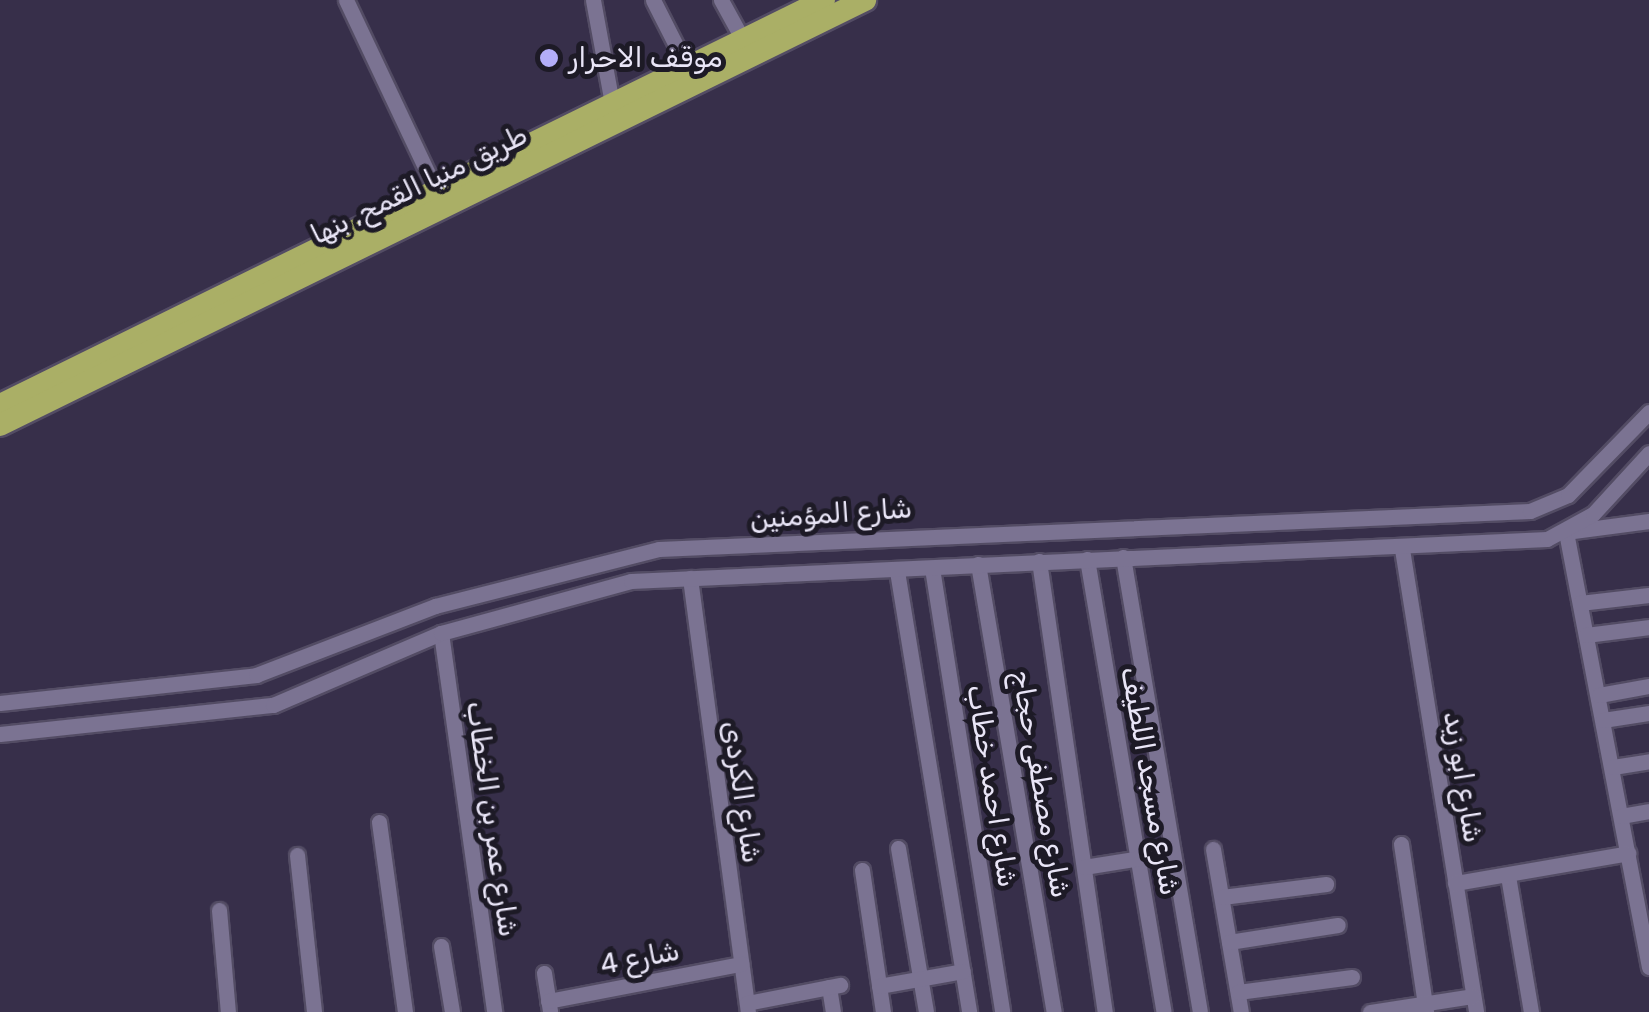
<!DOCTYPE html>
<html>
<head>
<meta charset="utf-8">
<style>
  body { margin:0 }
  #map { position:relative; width:1649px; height:1012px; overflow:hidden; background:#372f4a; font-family:Rubik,Vazirmatn,sans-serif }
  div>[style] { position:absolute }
  .roads { filter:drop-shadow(2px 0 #534c64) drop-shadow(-2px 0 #534c64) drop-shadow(0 2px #534c64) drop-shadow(0 -2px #534c64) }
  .minor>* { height:15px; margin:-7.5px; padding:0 7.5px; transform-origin:7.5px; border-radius:7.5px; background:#7b7392 }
  .highway>* { height:22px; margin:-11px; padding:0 11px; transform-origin:11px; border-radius:11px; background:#aaaf66 }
  .dots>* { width:28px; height:28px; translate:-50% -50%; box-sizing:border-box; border:5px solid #1d1a26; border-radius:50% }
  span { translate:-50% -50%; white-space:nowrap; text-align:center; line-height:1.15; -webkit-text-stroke:10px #1d1a26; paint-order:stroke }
  .poi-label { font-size:28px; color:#e9e5f7 }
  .left { translate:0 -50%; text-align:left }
  .street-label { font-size:28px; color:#e9e5f7 }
</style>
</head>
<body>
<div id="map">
  <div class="roads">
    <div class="minor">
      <div style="left:346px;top:0;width:210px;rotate:64.7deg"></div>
      <div style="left:593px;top:0;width:106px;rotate:79.6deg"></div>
      <div style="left:653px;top:0;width:75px;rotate:63.1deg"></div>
      <div style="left:721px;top:0;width:46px;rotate:61.2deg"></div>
      <div style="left:1649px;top:521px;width:84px;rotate:172.5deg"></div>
      <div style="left:1566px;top:532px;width:443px;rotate:79.2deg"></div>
      <div style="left:1402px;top:549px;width:469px;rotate:80.9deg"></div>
      <div style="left:1123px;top:557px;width:461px;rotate:80.4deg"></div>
      <div style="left:1087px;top:559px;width:459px;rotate:80.4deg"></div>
      <div style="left:1039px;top:561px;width:456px;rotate:81.7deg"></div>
      <div style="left:978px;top:564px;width:454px;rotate:80.4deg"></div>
      <div style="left:932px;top:568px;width:449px;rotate:81deg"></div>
      <div style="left:897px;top:571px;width:447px;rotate:80.7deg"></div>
      <div style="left:690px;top:578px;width:438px;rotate:82.4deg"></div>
      <div style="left:1580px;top:603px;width:69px;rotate:-6.6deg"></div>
      <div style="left:441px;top:633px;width:383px;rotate:82deg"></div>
      <div style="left:1586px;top:635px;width:64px;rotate:-7.2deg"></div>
      <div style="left:1599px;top:695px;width:51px;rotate:-10.2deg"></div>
      <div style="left:0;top:703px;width:258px;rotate:-6.2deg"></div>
      <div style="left:256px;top:675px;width:192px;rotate:-21.1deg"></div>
      <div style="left:435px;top:606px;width:231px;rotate:-14.3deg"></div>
      <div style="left:659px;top:549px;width:872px;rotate:-2.5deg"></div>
      <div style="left:1530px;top:511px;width:41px;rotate:-22.8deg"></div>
      <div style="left:1568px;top:495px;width:116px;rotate:-45.7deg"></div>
      <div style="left:1603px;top:720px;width:47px;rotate:-8.7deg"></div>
      <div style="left:0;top:734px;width:275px;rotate:-6.1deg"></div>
      <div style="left:273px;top:705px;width:183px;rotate:-23.2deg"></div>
      <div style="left:441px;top:633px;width:197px;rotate:-15.3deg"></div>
      <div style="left:631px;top:581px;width:917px;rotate:-2.63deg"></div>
      <div style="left:1547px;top:539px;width:52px;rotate:-28.5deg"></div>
      <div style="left:1593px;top:514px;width:83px;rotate:-47.4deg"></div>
      <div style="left:1613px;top:767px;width:36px;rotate:-9deg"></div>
      <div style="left:1621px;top:816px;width:28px;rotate:-10deg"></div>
      <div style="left:379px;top:822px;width:192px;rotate:82.2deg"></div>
      <div style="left:1401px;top:844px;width:170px;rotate:81.5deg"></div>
      <div style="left:898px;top:848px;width:166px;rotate:80.3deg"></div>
      <div style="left:1213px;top:849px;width:165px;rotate:80.3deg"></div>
      <div style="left:297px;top:855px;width:158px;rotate:83.8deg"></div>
      <div style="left:1084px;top:867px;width:88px;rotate:-9.1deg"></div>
      <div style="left:862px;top:870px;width:144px;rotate:81.6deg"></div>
      <div style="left:1508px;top:876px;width:138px;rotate:80.4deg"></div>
      <div style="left:1455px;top:883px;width:176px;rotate:-9.8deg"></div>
      <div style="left:1222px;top:897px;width:105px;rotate:-7.1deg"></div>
      <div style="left:219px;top:910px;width:102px;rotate:85deg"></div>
      <div style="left:1229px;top:942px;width:110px;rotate:-8.9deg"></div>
      <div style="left:441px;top:946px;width:67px;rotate:80.5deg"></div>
      <div style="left:544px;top:973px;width:39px;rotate:81deg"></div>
      <div style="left:879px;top:986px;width:85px;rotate:-10.1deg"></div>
      <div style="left:829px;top:987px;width:25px;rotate:81deg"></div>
      <div style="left:1238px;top:992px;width:115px;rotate:-7.5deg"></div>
      <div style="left:548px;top:1001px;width:197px;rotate:-10.9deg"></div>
      <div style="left:747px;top:1003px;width:95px;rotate:-11deg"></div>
      <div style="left:1370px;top:1012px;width:104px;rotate:-8.8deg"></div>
    </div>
    <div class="highway">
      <div style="left:0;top:405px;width:918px;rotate:-26.17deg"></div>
      <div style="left:0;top:425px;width:964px;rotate:-26.17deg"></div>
    </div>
  </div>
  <div class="dots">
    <div style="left:549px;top:58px;background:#b3adf9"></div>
  </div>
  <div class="poi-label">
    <span class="left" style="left:569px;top:58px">موقف الاحرار</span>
  </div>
  <div class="street-label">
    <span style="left:419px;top:185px;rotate:-26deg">طريق منيا القمح, بنها</span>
    <span style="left:831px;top:514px;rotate:-4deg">شارع المؤمنين</span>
    <span style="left:1463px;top:777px;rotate:81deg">شارع ابو زيد</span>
    <span style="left:1150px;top:781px;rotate:80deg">شارع مسجد اللطيف</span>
    <span style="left:1041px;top:784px;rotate:80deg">شارع مصطفى حجاج</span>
    <span style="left:992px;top:786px;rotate:81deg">شارع احمد خطاب</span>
    <span style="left:742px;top:792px;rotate:82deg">شارع الكردى</span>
    <span style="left:492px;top:819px;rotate:82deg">شارع عمر بن الخطاب</span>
    <span style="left:640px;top:958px;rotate:-11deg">شارع 4</span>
  </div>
</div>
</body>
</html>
